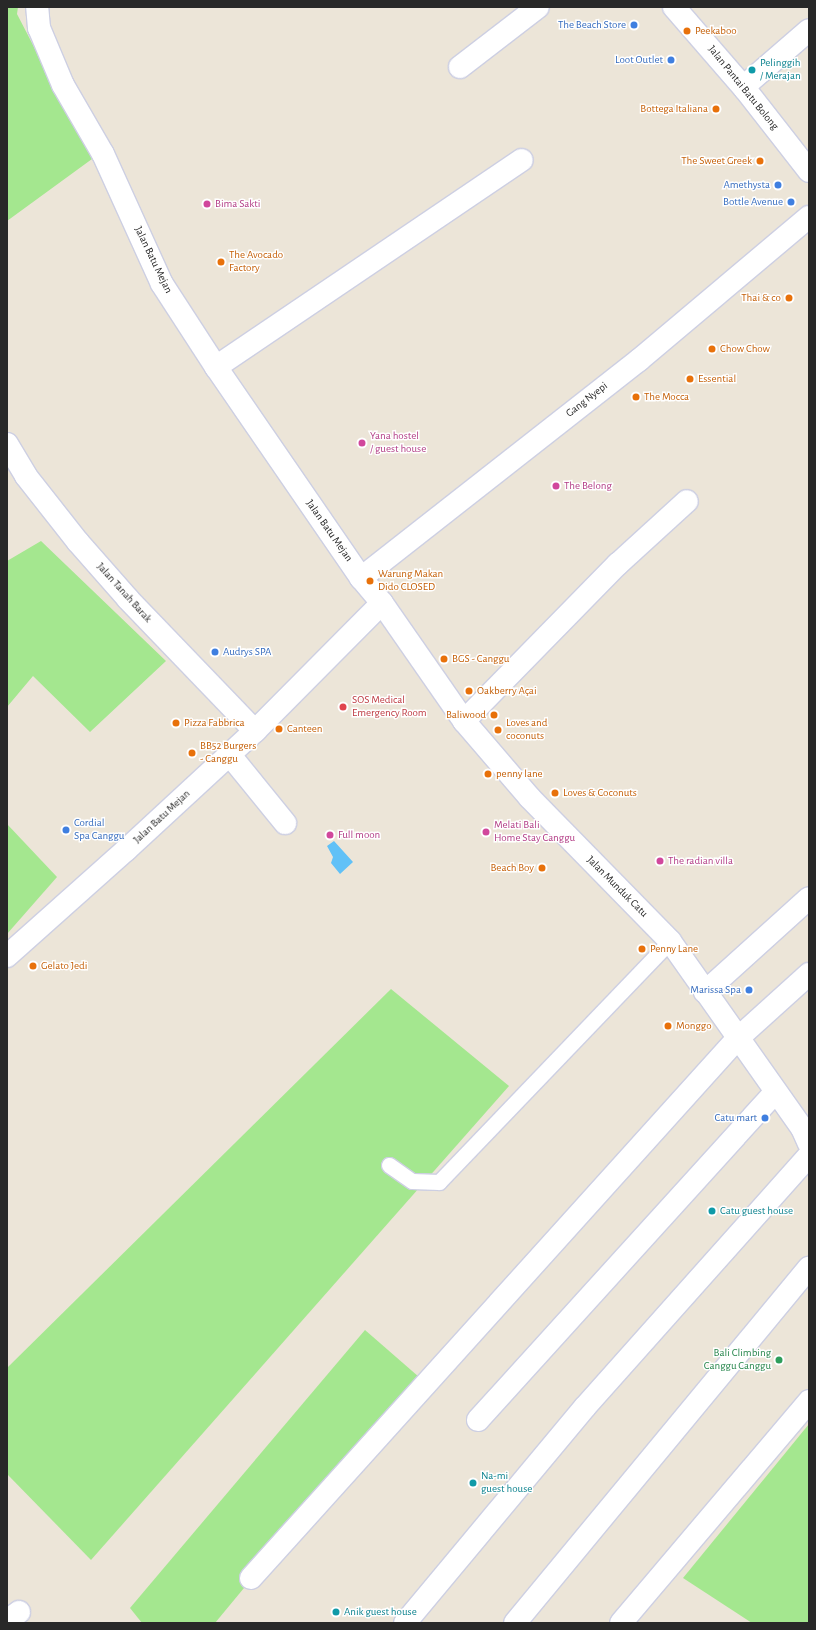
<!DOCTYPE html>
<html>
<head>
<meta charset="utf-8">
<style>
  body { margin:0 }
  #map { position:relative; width:816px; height:1630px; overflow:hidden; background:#ece5d8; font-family:"Alegreya Sans",sans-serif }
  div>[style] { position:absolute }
  .green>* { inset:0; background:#a4e78f }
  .water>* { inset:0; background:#61c1f7 }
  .roads { filter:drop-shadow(1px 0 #cdcfe2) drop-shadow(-1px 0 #cdcfe2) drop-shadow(0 1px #cdcfe2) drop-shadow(0 -1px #cdcfe2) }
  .lane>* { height:15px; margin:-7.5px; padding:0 7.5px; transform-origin:7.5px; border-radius:7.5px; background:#fff }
  .street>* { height:22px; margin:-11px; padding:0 11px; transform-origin:11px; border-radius:11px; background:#fff }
  .secondary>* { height:22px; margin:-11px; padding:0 11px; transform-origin:11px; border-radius:11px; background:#fff }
  .dots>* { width:11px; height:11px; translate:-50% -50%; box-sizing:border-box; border:2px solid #fff; border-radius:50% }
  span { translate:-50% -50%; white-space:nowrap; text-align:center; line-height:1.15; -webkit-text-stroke:3px #fff; paint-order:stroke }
  .shop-label { font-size:11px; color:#366cbe }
  .right { translate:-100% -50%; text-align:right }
  .left { translate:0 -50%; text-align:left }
  .food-label { font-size:11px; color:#c56008 }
  .culture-label { font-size:11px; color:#0d838f }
  .street-label { font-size:11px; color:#282828 }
  .hotel-label { font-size:11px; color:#b23c85 }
  .health-label { font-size:11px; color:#be3a42 }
  .leisure-label { font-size:11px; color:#27864d }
  .frame { position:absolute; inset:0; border:8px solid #282828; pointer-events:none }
</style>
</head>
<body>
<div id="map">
  <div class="green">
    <div style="clip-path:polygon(7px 7px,18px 7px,17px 14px,92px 159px,7px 221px)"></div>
    <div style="clip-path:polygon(41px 541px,166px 661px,90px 732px,33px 676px,7px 707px,7px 561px)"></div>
    <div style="clip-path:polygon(7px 824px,57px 877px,7px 934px)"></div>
    <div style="clip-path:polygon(391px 989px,509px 1086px,91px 1560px,7px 1474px,7px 1368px)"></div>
    <div style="clip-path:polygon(365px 1330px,419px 1377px,215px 1623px,142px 1623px,130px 1608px)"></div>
    <div style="clip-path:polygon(809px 1424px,809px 1623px,752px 1623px,683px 1578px)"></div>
  </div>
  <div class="water">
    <div style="clip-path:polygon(334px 841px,353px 862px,340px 874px,331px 863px,333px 857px,327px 846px)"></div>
  </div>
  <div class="roads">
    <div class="lane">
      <div style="left:389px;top:1165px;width:28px;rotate:35deg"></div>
      <div style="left:412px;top:1181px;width:27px;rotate:2deg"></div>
      <div style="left:439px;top:1182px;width:334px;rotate:-46.2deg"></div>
    </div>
    <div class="street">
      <div style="left:674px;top:7px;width:108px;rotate:49.1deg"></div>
      <div style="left:745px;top:89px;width:104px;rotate:52deg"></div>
      <div style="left:460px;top:67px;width:98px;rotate:-37.6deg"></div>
      <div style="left:745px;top:89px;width:8px;rotate:-60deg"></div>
      <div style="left:749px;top:82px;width:79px;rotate:-40.9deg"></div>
      <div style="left:216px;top:367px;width:369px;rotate:-34.1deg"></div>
      <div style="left:7px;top:444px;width:37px;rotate:59deg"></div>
      <div style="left:26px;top:476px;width:84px;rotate:51.8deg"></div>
      <div style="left:78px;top:542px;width:76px;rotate:48.7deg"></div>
      <div style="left:128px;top:599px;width:183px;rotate:46.1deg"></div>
      <div style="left:361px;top:578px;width:353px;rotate:-38.1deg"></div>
      <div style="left:639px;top:360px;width:222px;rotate:-40.1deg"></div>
      <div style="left:382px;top:603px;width:144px;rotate:55.2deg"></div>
      <div style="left:464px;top:721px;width:101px;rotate:49.4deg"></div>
      <div style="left:530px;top:798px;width:200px;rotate:45.6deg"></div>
      <div style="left:670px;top:941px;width:229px;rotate:54.8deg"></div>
      <div style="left:802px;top:1128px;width:17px;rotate:66deg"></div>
      <div style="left:464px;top:721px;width:220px;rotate:-45.6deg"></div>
      <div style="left:618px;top:564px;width:93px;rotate:-42.4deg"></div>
      <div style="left:229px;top:754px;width:89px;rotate:50.9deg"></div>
      <div style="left:705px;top:992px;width:140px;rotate:-42.1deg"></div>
      <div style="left:478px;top:1420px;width:442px;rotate:-47.8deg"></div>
      <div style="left:251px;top:1578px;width:726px;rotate:-47.96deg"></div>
      <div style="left:737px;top:1039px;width:97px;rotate:-42.1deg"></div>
      <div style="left:7px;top:1621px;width:15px;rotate:-37deg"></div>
      <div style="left:405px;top:1623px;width:281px;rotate:-50.2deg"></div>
      <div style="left:585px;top:1407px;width:336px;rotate:-48.3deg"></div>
      <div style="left:515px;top:1623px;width:461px;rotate:-50.4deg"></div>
      <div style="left:621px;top:1623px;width:291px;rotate:-49.7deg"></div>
    </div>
    <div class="secondary">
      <div style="left:7px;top:956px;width:159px;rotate:-41.7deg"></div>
      <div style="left:126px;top:850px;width:176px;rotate:-42.7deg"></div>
      <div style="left:255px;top:731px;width:180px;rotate:-45.2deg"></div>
      <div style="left:382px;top:603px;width:33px;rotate:-130deg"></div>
      <div style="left:361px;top:578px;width:256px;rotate:-124.5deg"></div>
      <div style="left:216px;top:367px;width:99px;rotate:-123deg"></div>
      <div style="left:162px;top:284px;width:143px;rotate:-114.4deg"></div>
      <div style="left:103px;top:154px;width:80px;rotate:-120.1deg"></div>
      <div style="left:63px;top:85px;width:62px;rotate:-112.8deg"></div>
      <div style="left:39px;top:28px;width:21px;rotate:-95deg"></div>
    </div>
  </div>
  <div class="dots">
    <div style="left:634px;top:25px;background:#3f7fe0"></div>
    <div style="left:687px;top:31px;background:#e8710a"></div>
    <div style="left:671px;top:60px;background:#3f7fe0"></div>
    <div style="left:752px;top:70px;background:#0f9aa8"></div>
    <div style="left:716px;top:109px;background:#e8710a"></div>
    <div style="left:760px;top:161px;background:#e8710a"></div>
    <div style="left:778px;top:185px;background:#3f7fe0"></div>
    <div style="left:791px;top:202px;background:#3f7fe0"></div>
    <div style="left:207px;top:204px;background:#d1479c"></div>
    <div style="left:221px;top:262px;background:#e8710a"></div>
    <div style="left:789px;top:298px;background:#e8710a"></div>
    <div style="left:712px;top:349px;background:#e8710a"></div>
    <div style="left:690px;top:379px;background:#e8710a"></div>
    <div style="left:636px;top:397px;background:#e8710a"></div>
    <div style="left:362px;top:443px;background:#d1479c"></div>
    <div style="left:556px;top:486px;background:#d1479c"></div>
    <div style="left:370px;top:581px;background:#e8710a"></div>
    <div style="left:215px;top:652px;background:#3f7fe0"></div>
    <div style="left:444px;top:659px;background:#e8710a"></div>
    <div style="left:469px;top:691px;background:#e8710a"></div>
    <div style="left:343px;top:707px;background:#e0444e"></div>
    <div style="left:494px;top:715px;background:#e8710a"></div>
    <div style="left:176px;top:723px;background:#e8710a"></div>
    <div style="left:279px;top:729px;background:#e8710a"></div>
    <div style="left:498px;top:730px;background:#e8710a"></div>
    <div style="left:192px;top:753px;background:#e8710a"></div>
    <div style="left:488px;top:774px;background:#e8710a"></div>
    <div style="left:555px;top:793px;background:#e8710a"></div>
    <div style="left:66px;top:830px;background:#3f7fe0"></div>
    <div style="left:486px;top:832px;background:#d1479c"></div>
    <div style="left:330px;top:835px;background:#d1479c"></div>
    <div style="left:660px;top:861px;background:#d1479c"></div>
    <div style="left:542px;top:868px;background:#e8710a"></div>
    <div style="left:642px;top:949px;background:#e8710a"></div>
    <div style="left:33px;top:966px;background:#e8710a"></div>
    <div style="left:749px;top:990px;background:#3f7fe0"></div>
    <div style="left:668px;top:1026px;background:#e8710a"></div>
    <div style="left:765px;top:1118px;background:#3f7fe0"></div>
    <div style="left:712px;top:1211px;background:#0f9aa8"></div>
    <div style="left:779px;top:1360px;background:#2e9e5b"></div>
    <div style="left:473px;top:1483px;background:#0f9aa8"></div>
    <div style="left:336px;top:1612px;background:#0f9aa8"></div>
  </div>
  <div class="shop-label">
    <span class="right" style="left:626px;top:25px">The Beach Store</span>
    <span class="right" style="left:663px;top:60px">Loot Outlet</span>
    <span class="right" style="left:770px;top:185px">Amethysta</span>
    <span class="right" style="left:783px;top:202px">Bottle Avenue</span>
    <span class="left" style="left:223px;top:652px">Audrys SPA</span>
    <span class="left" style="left:74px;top:830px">Cordial<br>Spa Canggu</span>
    <span class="right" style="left:741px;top:990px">Marissa Spa</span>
    <span class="right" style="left:757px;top:1118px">Catu mart</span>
  </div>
  <div class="food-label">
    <span class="left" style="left:695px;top:31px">Peekaboo</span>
    <span class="right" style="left:708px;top:109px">Bottega Italiana</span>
    <span class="right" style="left:752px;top:161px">The Sweet Greek</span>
    <span class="left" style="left:229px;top:262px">The Avocado<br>Factory</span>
    <span class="right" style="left:781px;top:298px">Thai &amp; co</span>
    <span class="left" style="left:720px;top:349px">Chow Chow</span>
    <span class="left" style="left:698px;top:379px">Essential</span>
    <span class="left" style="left:644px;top:397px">The Mocca</span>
    <span class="left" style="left:378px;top:581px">Warung Makan<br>Dido CLOSED</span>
    <span class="left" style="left:452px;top:659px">BGS - Canggu</span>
    <span class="left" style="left:477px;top:691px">Oakberry Açai</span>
    <span class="right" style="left:486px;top:715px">Baliwood</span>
    <span class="left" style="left:184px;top:723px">Pizza Fabbrica</span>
    <span class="left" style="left:506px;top:730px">Loves and<br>coconuts</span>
    <span class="left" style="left:287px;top:729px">Canteen</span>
    <span class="left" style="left:200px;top:753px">BB52 Burgers<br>- Canggu</span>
    <span class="left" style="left:496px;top:774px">penny lane</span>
    <span class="left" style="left:563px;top:793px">Loves &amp; Coconuts</span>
    <span class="right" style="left:534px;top:868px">Beach Boy</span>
    <span class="left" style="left:650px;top:949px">Penny Lane</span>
    <span class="left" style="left:41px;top:966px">Gelato Jedi</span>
    <span class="left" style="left:676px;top:1026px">Monggo</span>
  </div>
  <div class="culture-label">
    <span class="left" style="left:760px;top:70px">Pelinggih<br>/ Merajan</span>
    <span class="left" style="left:720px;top:1211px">Catu guest house</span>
    <span class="left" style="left:481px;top:1483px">Na-mi<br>guest house</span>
    <span class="left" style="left:344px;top:1612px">Anik guest house</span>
  </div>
  <div class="street-label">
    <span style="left:743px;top:88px;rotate:51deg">Jalan Pantai Batu Bolong</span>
    <span style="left:153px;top:260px;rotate:64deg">Jalan Batu Mejan</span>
    <span style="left:587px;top:400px;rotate:-38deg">Gang Nyepi</span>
    <span style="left:329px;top:531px;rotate:55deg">Jalan Batu Mejan</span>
    <span style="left:124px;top:593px;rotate:48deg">Jalan Tanah Barak</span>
    <span style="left:162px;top:817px;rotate:-43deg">Jalan Batu Mejan</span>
    <span style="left:617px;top:887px;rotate:45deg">Jalan Munduk Catu</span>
  </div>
  <div class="hotel-label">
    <span class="left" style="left:215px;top:204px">Bima Sakti</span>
    <span class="left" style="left:370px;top:443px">Yana hostel<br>/ guest house</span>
    <span class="left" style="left:564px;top:486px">The Belong</span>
    <span class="left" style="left:494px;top:832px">Melati Bali<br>Home Stay Canggu</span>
    <span class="left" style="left:338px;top:835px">Full moon</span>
    <span class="left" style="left:668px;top:861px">The radian villa</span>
  </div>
  <div class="health-label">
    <span class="left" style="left:352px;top:707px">SOS Medical<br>Emergency Room</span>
  </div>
  <div class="leisure-label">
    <span class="right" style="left:771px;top:1360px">Bali Climbing<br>Canggu Canggu</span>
  </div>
  <div class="frame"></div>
</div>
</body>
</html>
